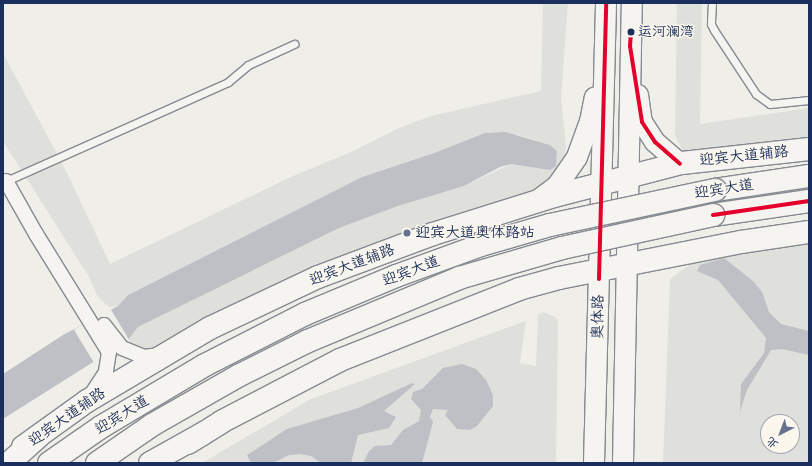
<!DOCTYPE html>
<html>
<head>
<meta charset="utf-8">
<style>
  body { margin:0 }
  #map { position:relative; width:812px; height:466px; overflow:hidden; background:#efeee9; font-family:"Architects Daughter","LXGW WenKai TC",sans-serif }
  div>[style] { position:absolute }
  .green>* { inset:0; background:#dfdfdc }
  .water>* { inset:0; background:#bec0c6 }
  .pier>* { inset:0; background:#efeee9; transform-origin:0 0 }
  .roads { filter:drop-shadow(1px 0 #868a90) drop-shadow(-1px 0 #868a90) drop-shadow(0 1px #868a90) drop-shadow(0 -1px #868a90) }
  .service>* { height:7px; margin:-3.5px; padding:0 3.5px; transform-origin:3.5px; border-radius:3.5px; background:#f5f4f0 }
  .minor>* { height:14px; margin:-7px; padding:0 7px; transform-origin:7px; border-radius:7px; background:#f5f4f0 }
  .secondary>* { height:20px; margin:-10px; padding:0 10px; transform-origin:10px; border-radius:10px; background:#f5f4f0 }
  .primary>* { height:22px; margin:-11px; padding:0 11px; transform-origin:11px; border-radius:11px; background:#f5f4f0 }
  .trunk>* { height:22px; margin:-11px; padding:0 11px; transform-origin:11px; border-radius:11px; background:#f5f4f0 }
  .bridges { filter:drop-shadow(1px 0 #868a90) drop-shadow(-1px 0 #868a90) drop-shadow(0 1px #868a90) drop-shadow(0 -1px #868a90) }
  .trunk-bridge>* { height:22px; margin:-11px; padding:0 11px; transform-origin:11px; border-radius:11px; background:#f5f4f0 }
  .bus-1>* { height:4px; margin:-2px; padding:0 2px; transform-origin:2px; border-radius:2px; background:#e4002b }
  .dots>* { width:11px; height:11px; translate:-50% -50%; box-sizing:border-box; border:2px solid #fbf7ec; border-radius:50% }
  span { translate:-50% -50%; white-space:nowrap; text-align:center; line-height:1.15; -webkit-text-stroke:3px #fbf7ec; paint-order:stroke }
  .bus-label { font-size:14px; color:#1b2f5e }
  .left { translate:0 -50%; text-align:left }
  .street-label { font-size:15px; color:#1b2f5e }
  .poi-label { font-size:15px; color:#1b2f5e }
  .frame { position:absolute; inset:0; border:4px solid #1b2f5e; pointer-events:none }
  .north { position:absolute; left:760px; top:414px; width:40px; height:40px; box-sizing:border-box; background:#fbf7ec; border:1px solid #a1a7b3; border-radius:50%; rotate:222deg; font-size:11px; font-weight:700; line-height:16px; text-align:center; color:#1b2f5e }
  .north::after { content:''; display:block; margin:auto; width:14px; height:18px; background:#65728f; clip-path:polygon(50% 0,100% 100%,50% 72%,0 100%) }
</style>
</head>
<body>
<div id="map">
  <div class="green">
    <div style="clip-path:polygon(543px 3px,568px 3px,561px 98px,566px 146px,564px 159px,556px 175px,527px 203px,136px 356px,128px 340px,138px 327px,339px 228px,398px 206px,464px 186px,511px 164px,550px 170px,556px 166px,557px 151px,550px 145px,519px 135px,485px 133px,434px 153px,362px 177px,128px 295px,118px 306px,109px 307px,98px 297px,89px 277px,3px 141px,3px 53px,65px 169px,110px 264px,293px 176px,351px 152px,399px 128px,431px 116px,541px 91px)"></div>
    <div style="clip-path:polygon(677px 3px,702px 3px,700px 124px,809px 108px,809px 138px,698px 152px,682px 150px,675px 135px)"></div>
    <div style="clip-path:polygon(evenodd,809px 226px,809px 463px,663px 463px,670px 279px,726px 238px,809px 226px,768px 422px,792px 422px,792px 446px,768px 446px,768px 422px)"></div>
    <div style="clip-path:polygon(544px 312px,555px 317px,558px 321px,556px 463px,202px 463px,311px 399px,526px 321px,520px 363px,536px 366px,538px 315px)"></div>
  </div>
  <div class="water">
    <div style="clip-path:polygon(505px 132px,550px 145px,557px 151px,556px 166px,550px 170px,511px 164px,500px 167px,464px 186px,398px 206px,339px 228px,138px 327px,128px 340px,3px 419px,3px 374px,63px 335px,118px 306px,128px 295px,362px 177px,434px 153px,485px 133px)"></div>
    <div style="clip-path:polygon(724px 258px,753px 281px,762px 292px,769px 312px,781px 324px,809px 331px,809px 355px,782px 349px,771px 350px,747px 390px,740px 412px,741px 384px,764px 353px,766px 338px,718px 280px,697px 271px,700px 265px)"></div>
    <div style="clip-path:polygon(462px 364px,476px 369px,486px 380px,493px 395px,493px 406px,477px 426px,470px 430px,457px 429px,445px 415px,448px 410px,433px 409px,430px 417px,433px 422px,422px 463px,363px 463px,369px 451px,375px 446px,391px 445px,403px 430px,419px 421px,421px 410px,411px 399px,413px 392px,422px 389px,443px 368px)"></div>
    <div style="clip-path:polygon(412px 383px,415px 384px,384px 411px,396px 417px,389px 428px,358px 435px,351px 463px,321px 463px,311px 456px,300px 454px,289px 455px,273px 463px,252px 463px,250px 461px,247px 455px,287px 429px,358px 408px)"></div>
  </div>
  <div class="pier">
    <div style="left:110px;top:308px;width:39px;height:42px;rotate:59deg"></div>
  </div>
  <div class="roads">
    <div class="service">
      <div style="left:712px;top:3px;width:21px;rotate:93deg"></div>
      <div style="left:711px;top:24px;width:7px;rotate:63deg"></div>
      <div style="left:714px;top:30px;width:77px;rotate:56.7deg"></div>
      <div style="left:756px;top:94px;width:17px;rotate:36deg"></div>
      <div style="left:770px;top:104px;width:39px;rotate:-6deg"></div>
      <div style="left:6px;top:181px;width:243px;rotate:-24deg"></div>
      <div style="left:228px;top:82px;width:26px;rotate:-40deg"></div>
      <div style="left:248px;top:65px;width:51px;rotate:-24.5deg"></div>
    </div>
    <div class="minor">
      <div style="left:6px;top:181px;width:61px;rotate:60.5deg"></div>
      <div style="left:36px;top:234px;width:139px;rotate:58.3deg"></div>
      <div style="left:109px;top:352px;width:20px;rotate:99deg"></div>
      <div style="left:106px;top:372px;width:27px;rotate:123deg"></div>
      <div style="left:104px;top:325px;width:29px;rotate:52deg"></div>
      <div style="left:122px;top:348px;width:24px;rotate:22deg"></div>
      <div style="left:144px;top:357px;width:16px;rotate:-7deg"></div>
    </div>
    <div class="secondary">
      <div style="left:638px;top:95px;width:27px;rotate:82deg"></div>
      <div style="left:642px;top:122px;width:24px;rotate:57deg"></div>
      <div style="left:655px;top:142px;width:33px;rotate:41deg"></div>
      <div style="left:537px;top:201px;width:25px;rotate:-37deg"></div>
      <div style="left:557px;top:186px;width:35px;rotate:-55deg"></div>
      <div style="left:577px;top:157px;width:37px;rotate:-70deg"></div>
      <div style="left:590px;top:122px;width:25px;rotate:-79deg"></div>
      <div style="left:594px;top:463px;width:460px;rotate:-88.5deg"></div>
      <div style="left:623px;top:463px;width:460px;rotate:-88.9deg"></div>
    </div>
    <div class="primary">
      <div style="left:188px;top:443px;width:39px;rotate:-32deg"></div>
      <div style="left:221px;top:422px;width:134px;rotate:-27.5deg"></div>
      <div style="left:340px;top:360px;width:193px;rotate:-21.6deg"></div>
      <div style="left:519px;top:289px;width:41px;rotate:-15.4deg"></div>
      <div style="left:559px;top:278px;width:186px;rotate:-11.2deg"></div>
      <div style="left:741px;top:242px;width:69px;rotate:-8.4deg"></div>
      <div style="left:23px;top:447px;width:79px;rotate:-35.7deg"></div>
      <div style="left:87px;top:401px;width:143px;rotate:-30.7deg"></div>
      <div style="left:210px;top:328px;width:119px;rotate:-25.3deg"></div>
      <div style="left:318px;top:277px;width:123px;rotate:-20.5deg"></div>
      <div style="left:433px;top:234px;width:127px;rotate:-17.4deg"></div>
      <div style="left:554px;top:196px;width:132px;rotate:-14.5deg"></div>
      <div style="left:682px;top:163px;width:128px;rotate:-6.3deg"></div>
    </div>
    <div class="trunk">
      <div style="left:715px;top:190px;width:95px;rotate:-8.5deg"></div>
      <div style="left:713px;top:215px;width:97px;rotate:-8.3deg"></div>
      <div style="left:9px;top:463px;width:40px;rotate:-42deg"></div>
      <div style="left:150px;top:463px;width:62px;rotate:-29.1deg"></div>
    </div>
  </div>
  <div class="bridges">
    <div class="trunk-bridge">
      <div style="left:49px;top:463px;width:63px;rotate:-34.7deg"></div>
      <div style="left:101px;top:427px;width:121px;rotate:-30.8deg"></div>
      <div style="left:205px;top:365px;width:112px;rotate:-27deg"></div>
      <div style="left:305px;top:314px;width:99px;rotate:-22.7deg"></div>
      <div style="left:396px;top:276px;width:90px;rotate:-20deg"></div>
      <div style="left:481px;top:245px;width:72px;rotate:-16.2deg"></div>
      <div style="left:550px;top:225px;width:169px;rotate:-12deg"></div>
      <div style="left:97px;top:463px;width:67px;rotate:-34.6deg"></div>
      <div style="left:152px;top:425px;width:99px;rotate:-29.7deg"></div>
      <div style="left:238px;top:376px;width:78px;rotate:-26.6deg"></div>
      <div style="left:308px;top:341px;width:164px;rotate:-22.6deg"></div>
      <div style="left:459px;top:278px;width:107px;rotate:-16.2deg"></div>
      <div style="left:562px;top:248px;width:155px;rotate:-12.3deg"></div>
    </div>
  </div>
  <div class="bus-1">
    <div style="left:631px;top:32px;width:14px;rotate:94deg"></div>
    <div style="left:630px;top:46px;width:77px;rotate:81deg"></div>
    <div style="left:642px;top:122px;width:24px;rotate:57deg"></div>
    <div style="left:655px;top:142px;width:33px;rotate:41deg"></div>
    <div style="left:713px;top:215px;width:97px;rotate:-8.3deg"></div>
    <div style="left:599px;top:279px;width:276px;rotate:-88.5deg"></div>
  </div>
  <div class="dots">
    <div style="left:631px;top:32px;background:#1b2f5e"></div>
    <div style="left:407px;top:233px;background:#65728f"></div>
  </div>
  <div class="bus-label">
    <span class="left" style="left:638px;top:32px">运河澜湾</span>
  </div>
  <div class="street-label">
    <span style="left:744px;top:156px;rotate:-6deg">迎宾大道辅路</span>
    <span style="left:724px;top:189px;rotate:-9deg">迎宾大道</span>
    <span style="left:352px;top:265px;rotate:-21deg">迎宾大道辅路</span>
    <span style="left:411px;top:271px;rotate:-21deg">迎宾大道</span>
    <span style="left:598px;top:317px;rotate:-89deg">奥体路</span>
    <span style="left:122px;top:415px;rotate:-32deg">迎宾大道</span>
    <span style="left:67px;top:417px;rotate:-35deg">迎宾大道辅路</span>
  </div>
  <div class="poi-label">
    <span class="left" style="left:415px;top:233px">迎宾大道奥体路站</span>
  </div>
  <div class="frame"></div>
  <div class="north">北</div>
</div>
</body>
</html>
